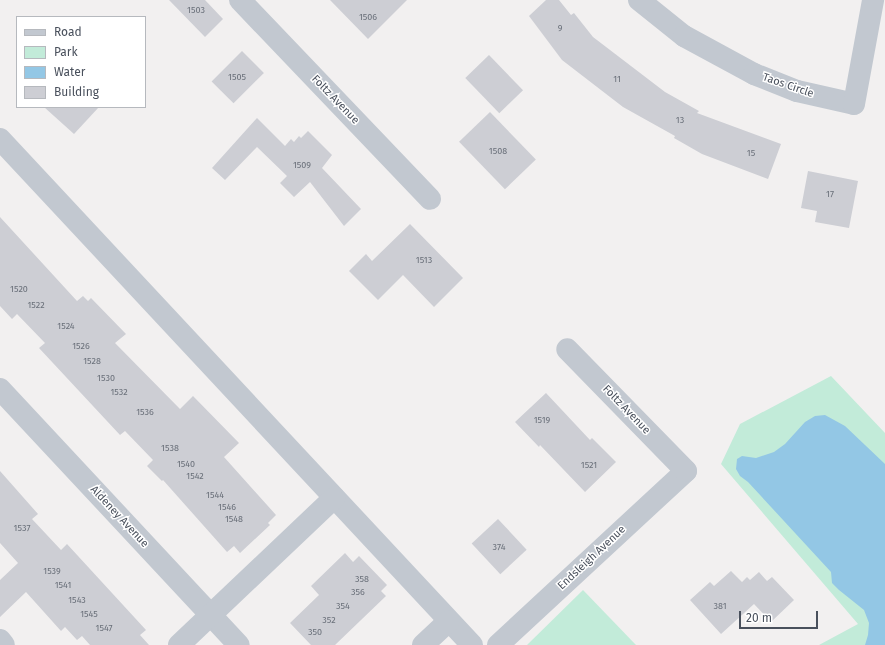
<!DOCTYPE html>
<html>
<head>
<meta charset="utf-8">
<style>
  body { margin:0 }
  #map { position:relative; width:885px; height:645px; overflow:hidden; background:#f2f0f0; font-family:"Fira Sans",sans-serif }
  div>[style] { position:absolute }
  .green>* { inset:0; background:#c2ebd9 }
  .water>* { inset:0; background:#93c7e5 }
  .building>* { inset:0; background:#cdced4; transform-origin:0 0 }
  .minor>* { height:22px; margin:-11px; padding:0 11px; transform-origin:11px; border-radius:11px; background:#c2c8d0 }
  span { translate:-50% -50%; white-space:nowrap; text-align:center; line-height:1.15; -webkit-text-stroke:3px #fff; paint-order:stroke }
  .number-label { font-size:9px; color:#6a707a }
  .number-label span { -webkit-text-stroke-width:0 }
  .street-label { font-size:11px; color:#49505c }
  .legend { position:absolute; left:16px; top:16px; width:130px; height:92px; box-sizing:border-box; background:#fff; border:1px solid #b6b9be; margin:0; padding:5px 7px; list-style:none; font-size:12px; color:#49505c }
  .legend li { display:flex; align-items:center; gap:8px; height:20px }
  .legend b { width:20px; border:1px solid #b6b9be }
  .scale { position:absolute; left:739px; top:611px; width:79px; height:18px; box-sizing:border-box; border:2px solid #49505c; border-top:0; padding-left:5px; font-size:12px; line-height:14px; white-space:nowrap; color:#49505c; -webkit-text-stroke:3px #fff; paint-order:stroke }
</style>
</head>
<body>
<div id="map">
  <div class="green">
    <div style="clip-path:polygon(831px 376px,885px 433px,885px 645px,819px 645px,858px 624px,721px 464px,740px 424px)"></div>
    <div style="clip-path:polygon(583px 590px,636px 645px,527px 645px)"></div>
  </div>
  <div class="water">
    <div style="clip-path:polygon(825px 415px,845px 426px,885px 464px,885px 645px,865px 645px,868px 635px,869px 623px,864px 610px,839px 590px,832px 583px,831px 572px,748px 482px,740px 476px,736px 469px,737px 459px,742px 456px,756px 458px,774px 452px,785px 444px,805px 422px,815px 416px)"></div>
  </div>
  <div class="building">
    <div style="clip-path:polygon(169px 0,205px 0,223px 19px,205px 37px)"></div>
    <div style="clip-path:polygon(330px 0,407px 0,368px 39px)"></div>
    <div style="clip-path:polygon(546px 0,559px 0,571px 15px,574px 13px,593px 37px,665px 92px,699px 111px,697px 113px,781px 144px,768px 179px,702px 154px,674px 138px,675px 136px,623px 107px,562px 60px,529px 16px)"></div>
    <div style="left:242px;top:51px;width:31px;height:43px;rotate:45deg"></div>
    <div style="left:489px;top:55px;width:49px;height:33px;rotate:46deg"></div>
    <div style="clip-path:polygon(44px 107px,99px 107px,74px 134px)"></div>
    <div style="left:490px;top:112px;width:66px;height:43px;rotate:46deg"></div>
    <div style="clip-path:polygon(257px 118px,285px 146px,291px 139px,294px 142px,299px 136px,301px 138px,308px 131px,332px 155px,322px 168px,361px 209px,344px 226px,310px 182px,294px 197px,280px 183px,287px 176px,257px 147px,225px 180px,212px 168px)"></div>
    <div style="clip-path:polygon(808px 171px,858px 181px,849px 228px,815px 222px,817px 211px,801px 208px)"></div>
    <div style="clip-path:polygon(0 217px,77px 301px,83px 296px,88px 301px,91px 298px,126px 334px,115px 343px,180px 409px,193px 396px,239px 443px,224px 457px,276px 515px,268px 523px,270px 525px,240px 553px,234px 546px,227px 552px,163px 480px,162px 481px,147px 466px,153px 460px,125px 431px,120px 435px,39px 348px,45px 343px,17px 314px,12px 319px,0 306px)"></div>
    <div style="clip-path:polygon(410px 224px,463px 278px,434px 307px,403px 275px,378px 300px,349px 271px,366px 254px,372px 261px)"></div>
    <div style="clip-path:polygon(546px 393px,590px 440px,592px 438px,616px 462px,585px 492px,540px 445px,539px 447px,515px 422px)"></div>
    <div style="clip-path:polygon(0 471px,38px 514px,32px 519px,61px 550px,67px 544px,146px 630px,140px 635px,149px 645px,90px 645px,82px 636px,77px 640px,65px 627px,61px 631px,26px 592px,0 617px,0 580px,18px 563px,0 543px)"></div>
    <div style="left:498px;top:519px;width:42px;height:36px;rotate:47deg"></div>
    <div style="clip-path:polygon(345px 553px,353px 562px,359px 556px,387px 585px,381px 591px,386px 596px,335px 645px,311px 645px,290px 623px,319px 595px,311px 586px)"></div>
    <div style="clip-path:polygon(731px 571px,742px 582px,747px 577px,750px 580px,759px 572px,767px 581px,772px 577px,794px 600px,771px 622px,754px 604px,721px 634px,690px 600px,710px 582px,714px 586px)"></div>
  </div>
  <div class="minor">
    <div style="left:240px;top:0;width:275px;rotate:46.3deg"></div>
    <div style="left:639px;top:0;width:58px;rotate:38.7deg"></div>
    <div style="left:684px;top:36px;width:80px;rotate:28.5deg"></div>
    <div style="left:754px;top:74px;width:46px;rotate:21.6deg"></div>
    <div style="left:797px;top:91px;width:58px;rotate:12.8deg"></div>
    <div style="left:854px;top:104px;width:106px;rotate:-79.6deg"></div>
    <div style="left:0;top:139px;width:692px;rotate:46.99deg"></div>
    <div style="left:0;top:389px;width:350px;rotate:47deg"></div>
    <div style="left:0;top:640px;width:6px;rotate:51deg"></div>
    <div style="left:179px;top:645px;width:214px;rotate:-43.5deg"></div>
    <div style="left:423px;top:645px;width:35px;rotate:-43deg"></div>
    <div style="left:498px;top:645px;width:256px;rotate:-42.8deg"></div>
    <div style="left:686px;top:471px;width:170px;rotate:-134.3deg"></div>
  </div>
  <div class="number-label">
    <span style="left:196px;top:10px">1503</span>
    <span style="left:368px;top:17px">1506</span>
    <span style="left:560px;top:28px">9</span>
    <span style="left:237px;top:77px">1505</span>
    <span style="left:617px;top:79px">11</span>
    <span style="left:680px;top:120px">13</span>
    <span style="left:498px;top:151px">1508</span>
    <span style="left:751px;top:153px">15</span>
    <span style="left:302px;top:165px">1509</span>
    <span style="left:830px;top:194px">17</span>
    <span style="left:424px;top:260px">1513</span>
    <span style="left:19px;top:289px">1520</span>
    <span style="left:36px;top:305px">1522</span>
    <span style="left:66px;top:326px">1524</span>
    <span style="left:81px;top:346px">1526</span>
    <span style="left:92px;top:361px">1528</span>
    <span style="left:106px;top:378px">1530</span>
    <span style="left:119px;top:392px">1532</span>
    <span style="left:145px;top:412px">1536</span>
    <span style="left:542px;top:420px">1519</span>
    <span style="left:170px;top:448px">1538</span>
    <span style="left:186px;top:464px">1540</span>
    <span style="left:589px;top:465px">1521</span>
    <span style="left:195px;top:476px">1542</span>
    <span style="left:215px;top:495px">1544</span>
    <span style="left:227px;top:507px">1546</span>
    <span style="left:234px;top:519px">1548</span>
    <span style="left:22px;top:528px">1537</span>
    <span style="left:499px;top:547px">374</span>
    <span style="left:52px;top:571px">1539</span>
    <span style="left:362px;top:579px">358</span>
    <span style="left:63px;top:585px">1541</span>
    <span style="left:358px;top:592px">356</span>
    <span style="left:77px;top:600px">1543</span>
    <span style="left:343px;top:606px">354</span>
    <span style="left:720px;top:606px">381</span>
    <span style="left:89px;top:614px">1545</span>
    <span style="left:329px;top:620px">352</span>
    <span style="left:104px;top:628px">1547</span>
    <span style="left:315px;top:632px">350</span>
  </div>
  <div class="street-label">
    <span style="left:788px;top:86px;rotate:19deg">Taos Circle</span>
    <span style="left:335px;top:100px;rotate:46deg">Foltz Avenue</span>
    <span style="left:626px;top:410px;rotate:46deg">Foltz Avenue</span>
    <span style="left:119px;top:517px;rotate:47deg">Aldeney Avenue</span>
    <span style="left:592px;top:558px;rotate:-43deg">Endsleigh Avenue</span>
  </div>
  <ul class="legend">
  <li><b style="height:5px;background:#c2c8d0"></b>Road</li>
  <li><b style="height:11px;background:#c2ebd9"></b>Park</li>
  <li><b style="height:11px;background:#93c7e5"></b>Water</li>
  <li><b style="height:11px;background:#cdced4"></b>Building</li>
  </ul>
  <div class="scale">20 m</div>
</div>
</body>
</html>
